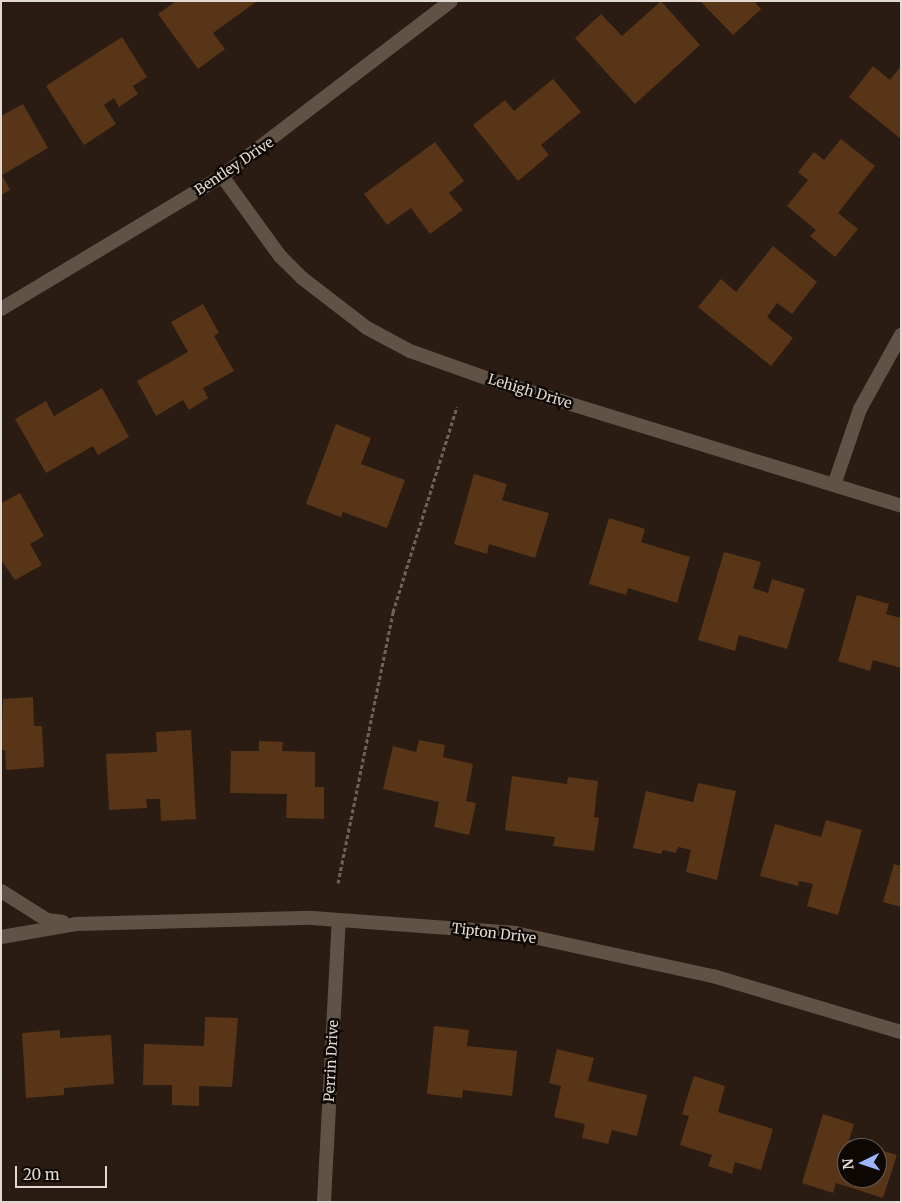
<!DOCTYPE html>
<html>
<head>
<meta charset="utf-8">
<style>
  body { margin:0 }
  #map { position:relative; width:902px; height:1203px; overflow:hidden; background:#2a1c12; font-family:Merriweather,serif }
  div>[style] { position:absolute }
  .building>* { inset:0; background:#583516 }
  .path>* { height:3px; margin-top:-1.5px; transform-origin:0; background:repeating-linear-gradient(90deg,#6d6158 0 4px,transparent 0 6.5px) }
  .minor>* { height:14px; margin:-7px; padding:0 7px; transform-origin:7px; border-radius:7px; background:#615246 }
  span { translate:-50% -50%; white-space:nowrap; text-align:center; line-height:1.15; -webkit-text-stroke:5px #0e0805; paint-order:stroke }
  .street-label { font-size:14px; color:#e2d9d2 }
  .frame { position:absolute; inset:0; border:2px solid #e2d9d2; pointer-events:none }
  .north { position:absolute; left:837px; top:1138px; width:50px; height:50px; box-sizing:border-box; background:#0e0805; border:1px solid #635c57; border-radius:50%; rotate:266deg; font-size:14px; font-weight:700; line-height:20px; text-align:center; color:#e2d9d2 }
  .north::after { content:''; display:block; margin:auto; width:18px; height:22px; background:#9bb4fd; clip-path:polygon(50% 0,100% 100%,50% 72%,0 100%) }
  .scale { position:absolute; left:15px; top:1166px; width:92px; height:22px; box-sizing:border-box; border:2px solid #e2d9d2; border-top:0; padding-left:6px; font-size:15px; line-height:18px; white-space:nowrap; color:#e2d9d2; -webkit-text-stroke:4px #0e0805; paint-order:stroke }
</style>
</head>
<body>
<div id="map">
  <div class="building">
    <div style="clip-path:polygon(176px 1px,255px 1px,256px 2px,213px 33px,225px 49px,198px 69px,158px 14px)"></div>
    <div style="clip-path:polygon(661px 1px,700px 45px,635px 104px,575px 38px,601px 14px,622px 36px)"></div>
    <div style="clip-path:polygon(700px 1px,754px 1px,761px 9px,733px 35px)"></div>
    <div style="clip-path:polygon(122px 37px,147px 77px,133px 86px,138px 94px,119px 107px,114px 98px,104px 105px,116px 124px,84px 145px,46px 86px)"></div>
    <div style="clip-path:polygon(873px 66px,890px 80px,901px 66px,901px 139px,849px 97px)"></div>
    <div style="clip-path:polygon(553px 79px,581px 112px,541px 145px,549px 155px,518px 181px,473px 125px,505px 100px,514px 111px)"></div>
    <div style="clip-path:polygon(23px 104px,48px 148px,2px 175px,10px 190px,1px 195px,1px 116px)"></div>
    <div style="clip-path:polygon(841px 139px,875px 166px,838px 213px,858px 229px,835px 257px,810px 236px,816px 230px,787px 206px,808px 180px,798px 172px,814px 152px,824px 160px)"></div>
    <div style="clip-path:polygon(435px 142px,464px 181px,449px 193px,463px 210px,430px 234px,411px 208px,387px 225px,364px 194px)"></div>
    <div style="clip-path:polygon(773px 246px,817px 282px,792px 314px,777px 303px,767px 317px,793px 338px,771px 366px,698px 307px,721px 279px,736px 292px)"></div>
    <div style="clip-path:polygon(203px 304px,219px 333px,214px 336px,234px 371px,203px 388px,208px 398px,189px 410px,183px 400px,156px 416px,137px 381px,188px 352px,171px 322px)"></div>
    <div style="clip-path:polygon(102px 388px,129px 437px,98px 455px,93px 446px,46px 473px,15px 419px,46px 401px,54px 416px)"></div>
    <div style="clip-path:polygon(336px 424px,371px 438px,361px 464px,405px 480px,387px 528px,343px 512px,341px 517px,306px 504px)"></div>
    <div style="clip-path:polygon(474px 474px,507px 484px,502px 500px,549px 513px,535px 558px,489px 544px,487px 554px,454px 544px)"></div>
    <div style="clip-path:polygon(20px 493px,44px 536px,30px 544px,42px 565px,15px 580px,1px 560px,1px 503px)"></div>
    <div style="clip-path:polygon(609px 518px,645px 529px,641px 542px,690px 557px,677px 603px,628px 588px,626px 595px,589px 584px)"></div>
    <div style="clip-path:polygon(724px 552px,761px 562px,753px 588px,768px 593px,772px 579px,805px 589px,787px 649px,739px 635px,735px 651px,698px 640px)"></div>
    <div style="clip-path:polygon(857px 595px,889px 604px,886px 614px,901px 618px,901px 668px,873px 660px,870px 671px,838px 661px)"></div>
    <div style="clip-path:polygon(33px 697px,34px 726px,42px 726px,44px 767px,6px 770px,5px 750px,1px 750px,3px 699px)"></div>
    <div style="clip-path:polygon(191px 730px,196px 819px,161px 821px,160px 799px,146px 799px,147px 808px,109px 810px,106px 754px,157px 752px,156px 732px)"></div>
    <div style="clip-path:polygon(419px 740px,445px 745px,443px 757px,473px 764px,466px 801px,476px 803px,469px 835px,434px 827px,439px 802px,383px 789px,393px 746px,416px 752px)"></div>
    <div style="clip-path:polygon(259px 741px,283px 742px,282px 751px,315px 752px,315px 787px,324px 787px,324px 819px,286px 818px,287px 794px,230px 793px,231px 751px,259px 751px)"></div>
    <div style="clip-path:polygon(512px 776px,567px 784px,568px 777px,598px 781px,594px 817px,599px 818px,594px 851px,553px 846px,555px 837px,505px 830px)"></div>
    <div style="clip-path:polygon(698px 783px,736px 791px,717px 880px,686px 872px,691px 850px,678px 847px,676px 853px,663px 850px,661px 854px,633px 848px,646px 791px,693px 802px)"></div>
    <div style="clip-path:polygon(826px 820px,862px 830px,838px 915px,807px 906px,813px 884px,799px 881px,798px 886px,760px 876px,775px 824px,821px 837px)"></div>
    <div style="clip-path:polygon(894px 864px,901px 866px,901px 907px,883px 902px)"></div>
    <div style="clip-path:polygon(205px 1017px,238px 1018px,232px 1087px,199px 1086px,199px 1106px,172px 1105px,172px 1085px,143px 1085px,144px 1044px,204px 1046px)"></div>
    <div style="clip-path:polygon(434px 1026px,469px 1030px,467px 1046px,517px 1051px,512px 1096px,463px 1090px,462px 1098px,427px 1094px)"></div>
    <div style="clip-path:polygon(60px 1030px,60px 1038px,111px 1035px,114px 1084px,64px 1088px,64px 1095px,26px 1098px,22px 1033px)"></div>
    <div style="clip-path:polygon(557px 1049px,594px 1058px,588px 1081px,647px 1095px,637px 1136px,612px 1130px,608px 1144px,582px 1138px,585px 1124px,554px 1117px,561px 1086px,549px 1083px)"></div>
    <div style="clip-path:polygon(694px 1076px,725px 1086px,718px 1112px,773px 1129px,761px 1170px,735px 1162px,732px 1174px,708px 1166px,712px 1155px,680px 1145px,689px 1116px,682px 1114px)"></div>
    <div style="clip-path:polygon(823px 1114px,854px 1124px,849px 1140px,873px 1148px,847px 1148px,847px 1178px,877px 1178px,877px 1149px,897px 1155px,883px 1198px,836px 1183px,833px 1193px,802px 1183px)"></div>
  </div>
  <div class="path">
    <div style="left:338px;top:883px;width:277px;rotate:-78.5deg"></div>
    <div style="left:393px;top:612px;width:215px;rotate:-72.7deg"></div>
  </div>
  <div class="minor">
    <div style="left:222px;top:176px;width:99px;rotate:54.1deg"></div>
    <div style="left:280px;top:256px;width:31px;rotate:45deg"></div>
    <div style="left:302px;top:278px;width:82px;rotate:37.6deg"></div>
    <div style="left:367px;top:328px;width:49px;rotate:28.1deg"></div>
    <div style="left:410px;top:351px;width:81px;rotate:19.6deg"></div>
    <div style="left:486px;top:378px;width:434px;rotate:17.1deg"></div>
    <div style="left:1px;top:309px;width:258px;rotate:-31deg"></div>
    <div style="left:222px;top:176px;width:288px;rotate:-37.4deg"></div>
    <div style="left:834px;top:485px;width:80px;rotate:-71.1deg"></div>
    <div style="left:860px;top:409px;width:85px;rotate:-61deg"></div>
    <div style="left:1px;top:891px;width:54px;rotate:32.2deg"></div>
    <div style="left:47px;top:920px;width:16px;rotate:7deg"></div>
    <div style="left:1px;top:937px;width:76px;rotate:-9.8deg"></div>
    <div style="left:76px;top:924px;width:236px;rotate:-1.5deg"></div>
    <div style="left:312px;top:918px;width:204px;rotate:4.2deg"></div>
    <div style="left:515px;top:933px;width:203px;rotate:12.3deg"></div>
    <div style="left:713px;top:976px;width:196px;rotate:16.6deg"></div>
    <div style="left:324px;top:1202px;width:282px;rotate:-87deg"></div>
  </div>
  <div class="street-label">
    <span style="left:234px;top:166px;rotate:-34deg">Bentley Drive</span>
    <span style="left:530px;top:391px;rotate:17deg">Lehigh Drive</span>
    <span style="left:494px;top:933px;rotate:7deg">Tipton Drive</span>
    <span style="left:331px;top:1061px;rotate:-87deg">Perrin Drive</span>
  </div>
  <div class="frame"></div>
  <div class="north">N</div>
  <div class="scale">20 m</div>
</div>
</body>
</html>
